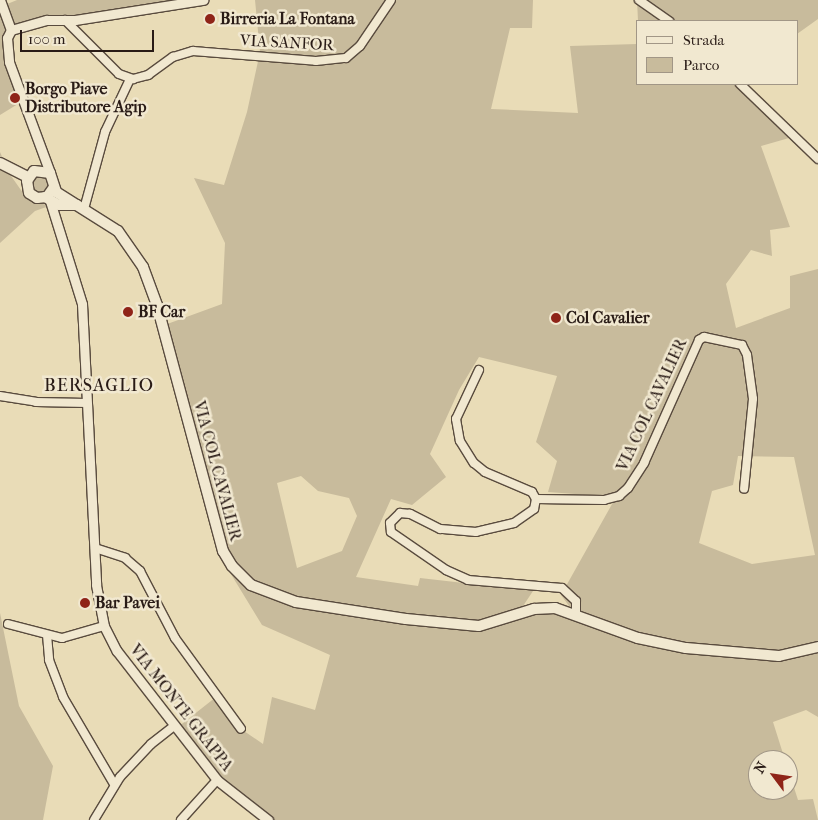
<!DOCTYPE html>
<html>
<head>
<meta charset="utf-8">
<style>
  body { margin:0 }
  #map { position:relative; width:818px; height:820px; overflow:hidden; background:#e9dcb7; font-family:"IM FELL French Canon",serif }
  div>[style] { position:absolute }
  .green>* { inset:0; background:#c8bb9c; transform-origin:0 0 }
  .roads { filter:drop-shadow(1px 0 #594b3e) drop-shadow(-1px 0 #594b3e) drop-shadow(0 1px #594b3e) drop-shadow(0 -1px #594b3e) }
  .minor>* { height:8px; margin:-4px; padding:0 4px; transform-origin:4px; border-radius:4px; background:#f1e8d0 }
  .tertiary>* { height:9px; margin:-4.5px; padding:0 4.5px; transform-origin:4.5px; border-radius:4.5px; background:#f1e8d0 }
  .secondary>* { height:10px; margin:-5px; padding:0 5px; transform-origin:5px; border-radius:5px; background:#f1e8d0 }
  .dots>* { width:14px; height:14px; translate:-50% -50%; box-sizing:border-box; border:2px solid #f1e8d0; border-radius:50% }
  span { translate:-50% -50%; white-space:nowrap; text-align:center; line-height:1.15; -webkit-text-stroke:5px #f1e8d0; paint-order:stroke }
  .poi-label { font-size:16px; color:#291b16; font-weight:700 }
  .left { translate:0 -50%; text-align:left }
  .street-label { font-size:16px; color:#291b16 }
  .neighbourhood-label { font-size:18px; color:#291b16; letter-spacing:1px }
  .legend { position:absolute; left:636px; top:20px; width:162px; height:65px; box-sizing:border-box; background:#f1e8d0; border:1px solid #a19686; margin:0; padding:6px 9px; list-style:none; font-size:15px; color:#291b16 }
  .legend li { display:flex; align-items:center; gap:10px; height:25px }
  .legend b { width:25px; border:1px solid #a19686 }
  .north { position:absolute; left:748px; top:750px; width:50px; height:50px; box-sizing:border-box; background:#f1e8d0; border:1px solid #a19686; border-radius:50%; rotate:301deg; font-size:14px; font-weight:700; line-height:20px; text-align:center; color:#291b16 }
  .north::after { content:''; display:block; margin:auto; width:18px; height:22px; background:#8f2418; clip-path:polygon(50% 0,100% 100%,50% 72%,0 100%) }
  .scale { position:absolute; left:20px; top:30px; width:134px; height:22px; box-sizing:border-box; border:2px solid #291b16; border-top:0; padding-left:6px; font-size:15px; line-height:18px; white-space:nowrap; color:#291b16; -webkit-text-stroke:4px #f1e8d0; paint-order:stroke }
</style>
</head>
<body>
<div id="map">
  <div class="green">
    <div style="clip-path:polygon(17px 0,186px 0,186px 1px,68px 16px,16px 30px,9px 41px,26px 99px,0 115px,0 7px)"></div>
    <div style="clip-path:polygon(evenodd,255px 0,533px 0,532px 28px,510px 28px,491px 109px,578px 113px,570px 46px,637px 44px,637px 84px,745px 84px,796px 136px,761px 146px,790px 227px,770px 230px,772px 256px,751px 250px,726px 284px,736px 328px,790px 308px,790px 276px,818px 269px,818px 717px,806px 710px,773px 722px,785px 760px,758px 760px,758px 790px,788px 790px,788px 769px,798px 800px,813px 799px,818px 820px,264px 820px,202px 769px,173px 731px,216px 697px,241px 729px,263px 744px,272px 697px,315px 710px,330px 655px,262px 625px,226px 566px,159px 327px,222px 304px,225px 243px,194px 178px,224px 185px,247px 112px,260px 52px,255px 0,479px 357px,557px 376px,536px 442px,557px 461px,548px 492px,616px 497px,561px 595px,580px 621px,523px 606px,533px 591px,420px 578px,418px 586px,356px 577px,391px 499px,412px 505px,446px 477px,430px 454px,459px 390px,479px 357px,255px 0,738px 456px,794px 457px,815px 555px,752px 564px,699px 543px,712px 491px,733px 485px,738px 456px,255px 0,301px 476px,318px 491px,349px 498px,357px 516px,342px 551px,297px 568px,277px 483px,301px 476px)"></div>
    <div style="clip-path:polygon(637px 0,818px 0,818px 19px,797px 34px,797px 21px,638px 21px)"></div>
    <div style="clip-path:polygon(0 152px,9px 173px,23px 193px,31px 200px,49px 206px,35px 211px,0 243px)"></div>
    <div style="left:43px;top:170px;width:20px;height:19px;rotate:57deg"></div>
    <div style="clip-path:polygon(0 613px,19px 706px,53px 766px,43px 820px,0 820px)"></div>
  </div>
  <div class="roads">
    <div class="minor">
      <div style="left:639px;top:0;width:37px;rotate:35deg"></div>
      <div style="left:65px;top:20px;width:76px;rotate:45deg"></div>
      <div style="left:119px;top:74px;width:15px;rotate:20deg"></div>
      <div style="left:133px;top:79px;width:16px;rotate:-15deg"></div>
      <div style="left:148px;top:75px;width:31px;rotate:-36deg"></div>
      <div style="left:173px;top:57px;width:21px;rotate:-17deg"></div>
      <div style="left:193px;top:51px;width:123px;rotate:4.6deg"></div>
      <div style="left:316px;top:61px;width:30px;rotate:-6deg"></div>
      <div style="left:346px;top:58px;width:18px;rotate:-41deg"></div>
      <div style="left:360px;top:46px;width:55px;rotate:-56deg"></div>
      <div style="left:740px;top:84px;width:108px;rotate:43.9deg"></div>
      <div style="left:84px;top:209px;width:80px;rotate:-74.7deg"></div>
      <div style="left:105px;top:132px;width:59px;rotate:-64.7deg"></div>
      <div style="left:479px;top:370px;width:54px;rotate:115.1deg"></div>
      <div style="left:456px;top:419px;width:22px;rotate:80deg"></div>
      <div style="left:460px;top:441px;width:26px;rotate:58deg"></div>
      <div style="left:474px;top:463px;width:14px;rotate:39deg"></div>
      <div style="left:485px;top:472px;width:51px;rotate:23.1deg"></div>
      <div style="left:532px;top:492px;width:8px;rotate:60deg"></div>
      <div style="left:536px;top:499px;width:10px;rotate:101deg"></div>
      <div style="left:534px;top:509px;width:24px;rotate:145deg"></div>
      <div style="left:514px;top:523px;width:39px;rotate:167deg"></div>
      <div style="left:476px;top:532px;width:36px;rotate:-175deg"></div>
      <div style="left:440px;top:529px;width:34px;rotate:-153deg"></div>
      <div style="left:410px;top:514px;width:10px;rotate:-174deg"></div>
      <div style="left:400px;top:513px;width:14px;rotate:135deg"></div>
      <div style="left:390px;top:523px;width:9px;rotate:84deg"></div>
      <div style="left:391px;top:532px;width:67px;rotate:34.6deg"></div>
      <div style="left:446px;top:570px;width:24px;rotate:24deg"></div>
      <div style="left:468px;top:580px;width:94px;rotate:4.9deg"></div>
      <div style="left:562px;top:588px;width:19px;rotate:43deg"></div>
      <div style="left:576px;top:601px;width:13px;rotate:90deg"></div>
      <div style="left:0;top:396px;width:36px;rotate:9deg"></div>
      <div style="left:36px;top:402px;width:51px;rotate:1.1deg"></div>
      <div style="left:536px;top:499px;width:68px;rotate:0.8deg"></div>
      <div style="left:604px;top:500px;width:16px;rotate:-15deg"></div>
      <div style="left:619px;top:496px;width:12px;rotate:-42deg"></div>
      <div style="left:628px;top:488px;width:30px;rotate:-57deg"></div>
      <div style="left:644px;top:463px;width:135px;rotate:-65.9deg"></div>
      <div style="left:699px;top:340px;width:6px;rotate:-31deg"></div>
      <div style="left:704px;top:337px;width:39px;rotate:12deg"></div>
      <div style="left:742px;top:345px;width:11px;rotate:63deg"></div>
      <div style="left:747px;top:355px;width:44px;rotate:82.2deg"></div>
      <div style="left:753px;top:399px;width:90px;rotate:95.7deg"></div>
      <div style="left:95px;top:548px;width:32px;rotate:18deg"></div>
      <div style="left:125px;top:558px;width:20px;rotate:41deg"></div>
      <div style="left:140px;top:571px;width:76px;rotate:62.4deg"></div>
      <div style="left:175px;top:638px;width:112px;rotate:54deg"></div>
      <div style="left:8px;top:624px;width:56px;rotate:14.5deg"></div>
      <div style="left:62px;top:638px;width:44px;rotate:-15.9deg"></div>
      <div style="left:47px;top:635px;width:25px;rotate:85deg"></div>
      <div style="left:49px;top:660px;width:40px;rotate:69deg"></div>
      <div style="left:63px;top:697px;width:101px;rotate:59.6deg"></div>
      <div style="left:94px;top:820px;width:50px;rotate:-58.8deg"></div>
      <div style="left:120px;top:777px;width:45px;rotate:-46.8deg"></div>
      <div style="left:151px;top:744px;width:29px;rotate:-38deg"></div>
      <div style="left:181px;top:820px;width:54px;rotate:-48deg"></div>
    </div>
    <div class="tertiary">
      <div style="left:0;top:0;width:32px;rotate:70deg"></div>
      <div style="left:11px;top:30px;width:37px;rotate:-16deg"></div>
      <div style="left:47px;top:20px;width:28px"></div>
      <div style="left:75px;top:20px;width:130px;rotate:-8.9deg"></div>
      <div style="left:11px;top:30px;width:9px;rotate:117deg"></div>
      <div style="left:7px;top:38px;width:24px;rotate:85deg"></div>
      <div style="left:9px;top:62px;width:118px;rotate:69.7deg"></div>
      <div style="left:50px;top:201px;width:108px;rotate:72.7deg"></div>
      <div style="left:82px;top:304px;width:281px;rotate:87.1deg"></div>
      <div style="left:96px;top:585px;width:42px;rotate:79deg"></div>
      <div style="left:104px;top:626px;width:28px;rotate:63deg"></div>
      <div style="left:117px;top:651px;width:163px;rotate:52.2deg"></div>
      <div style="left:217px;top:780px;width:65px;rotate:38.1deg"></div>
    </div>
    <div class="secondary">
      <div style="left:0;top:163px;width:31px;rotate:27deg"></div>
      <div style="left:54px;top:187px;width:12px;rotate:125deg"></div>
      <div style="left:47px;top:197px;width:10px;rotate:174deg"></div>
      <div style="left:37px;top:198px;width:9px;rotate:-148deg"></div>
      <div style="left:29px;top:193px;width:12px;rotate:-99deg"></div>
      <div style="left:27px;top:181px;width:12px;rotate:-55deg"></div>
      <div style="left:34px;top:171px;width:16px;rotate:7deg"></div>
      <div style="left:50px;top:173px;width:20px;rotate:72deg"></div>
      <div style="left:56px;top:192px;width:73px;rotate:32.2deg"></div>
      <div style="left:118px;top:231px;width:44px;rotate:55.2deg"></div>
      <div style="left:143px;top:267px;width:40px;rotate:69.8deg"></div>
      <div style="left:157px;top:305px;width:255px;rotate:75deg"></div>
      <div style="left:223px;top:551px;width:17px;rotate:59deg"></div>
      <div style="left:232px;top:566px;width:27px;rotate:45deg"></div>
      <div style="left:251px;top:585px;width:48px;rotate:20.7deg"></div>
      <div style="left:296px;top:602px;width:111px;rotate:8.8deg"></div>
      <div style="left:406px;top:619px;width:73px;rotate:5.5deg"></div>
      <div style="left:479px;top:626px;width:58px;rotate:-17.2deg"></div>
      <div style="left:534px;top:609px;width:21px;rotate:-3deg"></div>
      <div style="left:555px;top:608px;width:88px;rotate:19.9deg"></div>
      <div style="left:638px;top:638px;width:49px;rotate:11.8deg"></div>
      <div style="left:686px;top:648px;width:93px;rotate:4.9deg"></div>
      <div style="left:779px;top:656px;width:40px;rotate:-13deg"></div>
      <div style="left:45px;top:197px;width:16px;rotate:30deg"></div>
      <div style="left:59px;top:205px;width:18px"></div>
    </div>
  </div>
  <div class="dots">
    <div style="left:210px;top:19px;background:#8f2418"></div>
    <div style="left:15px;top:98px;background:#8f2418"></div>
    <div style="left:128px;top:312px;background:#8f2418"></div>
    <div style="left:556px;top:318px;background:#8f2418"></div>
    <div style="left:85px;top:603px;background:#8f2418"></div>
  </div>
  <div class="poi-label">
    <span class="left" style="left:220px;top:19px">Birreria La Fontana</span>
    <span class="left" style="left:25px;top:98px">Borgo Piave<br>Distributore Agip</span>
    <span class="left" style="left:138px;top:312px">BF Car</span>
    <span class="left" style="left:566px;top:318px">Col Cavalier</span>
    <span class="left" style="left:95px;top:603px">Bar Pavei</span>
  </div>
  <div class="street-label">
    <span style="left:287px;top:43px;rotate:3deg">VIA SANFOR</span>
    <span style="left:652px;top:405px;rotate:-65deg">VIA COL CAVALIER</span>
    <span style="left:217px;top:471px;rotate:75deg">VIA COL CAVALIER</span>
    <span style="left:181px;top:708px;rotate:52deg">VIA MONTE GRAPPA</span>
  </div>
  <div class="neighbourhood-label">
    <span style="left:99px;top:386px">BERSAGLIO</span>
  </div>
  <ul class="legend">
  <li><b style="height:6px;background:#f1e8d0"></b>Strada</li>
  <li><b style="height:14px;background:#c8bb9c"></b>Parco</li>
  </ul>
  <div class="north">N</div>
  <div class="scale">100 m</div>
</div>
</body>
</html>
